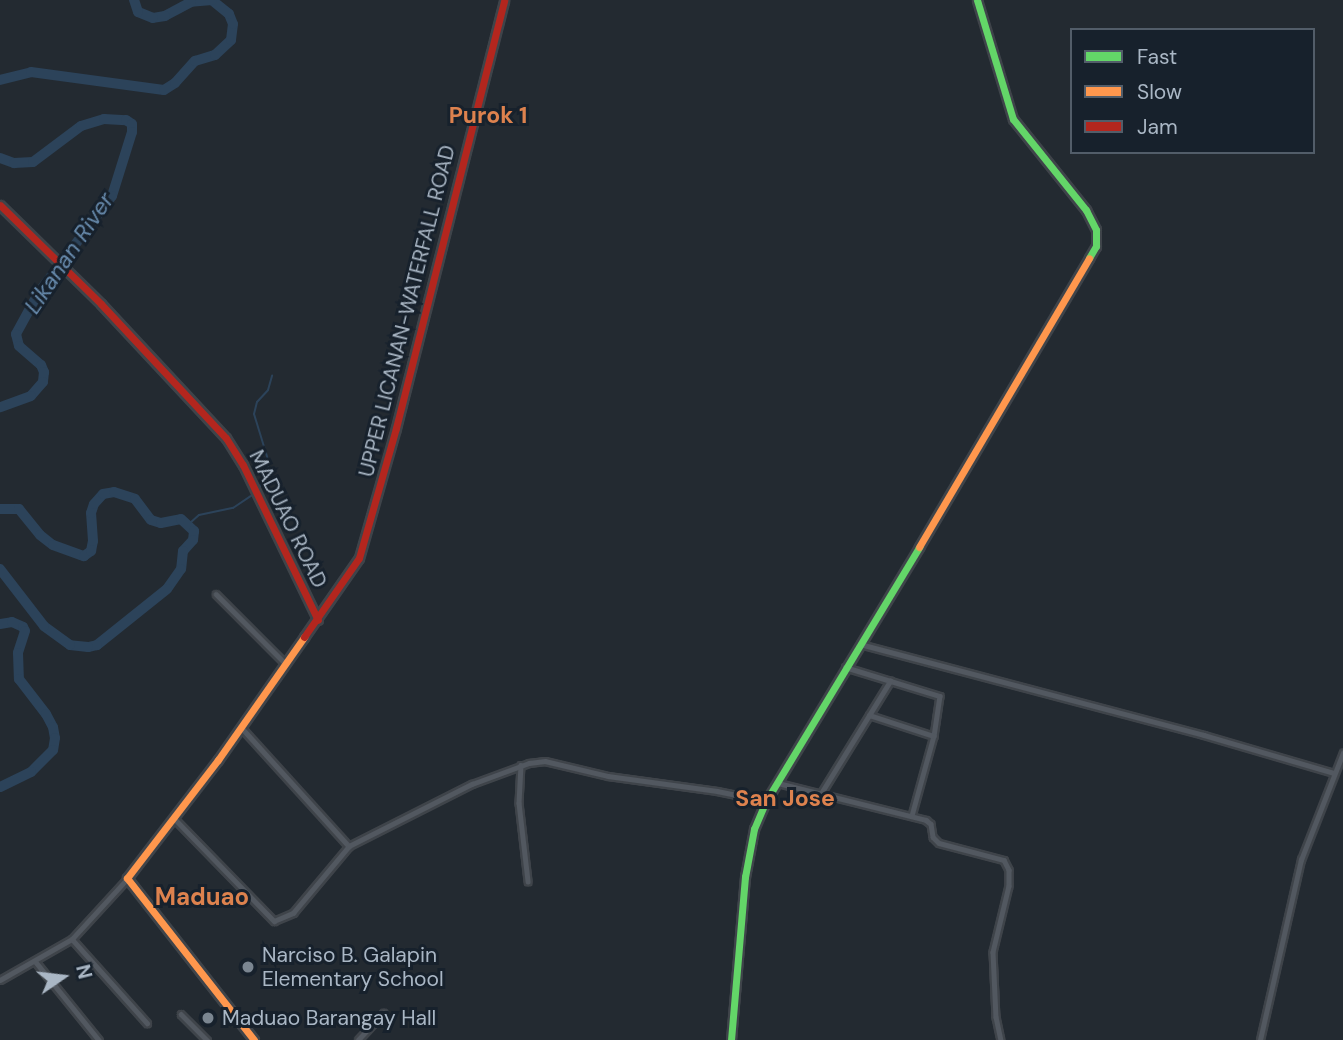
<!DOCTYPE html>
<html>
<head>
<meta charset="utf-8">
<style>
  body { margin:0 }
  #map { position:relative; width:1343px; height:1040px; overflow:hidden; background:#232a31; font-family:"DM Sans",sans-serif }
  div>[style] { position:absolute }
  .stream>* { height:2px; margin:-1px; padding:0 1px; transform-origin:1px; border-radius:1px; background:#2c435a }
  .river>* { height:10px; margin:-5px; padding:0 5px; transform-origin:5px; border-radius:5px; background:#2c435a }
  .roads { filter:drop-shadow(2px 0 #3f444a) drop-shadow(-2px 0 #3f444a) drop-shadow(0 2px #3f444a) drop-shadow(0 -2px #3f444a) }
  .street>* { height:4.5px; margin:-2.25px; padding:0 2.25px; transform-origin:2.25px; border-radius:2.25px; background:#525860 }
  .fast>* { height:7px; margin:-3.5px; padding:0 3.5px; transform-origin:3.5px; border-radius:3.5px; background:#63d668 }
  .slow>* { height:7px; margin:-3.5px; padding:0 3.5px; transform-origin:3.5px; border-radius:3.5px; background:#ff974d }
  .jam>* { height:7px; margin:-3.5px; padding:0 3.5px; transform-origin:3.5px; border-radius:3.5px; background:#b3261e }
  .dots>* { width:19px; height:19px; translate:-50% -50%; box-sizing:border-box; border:4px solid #17212c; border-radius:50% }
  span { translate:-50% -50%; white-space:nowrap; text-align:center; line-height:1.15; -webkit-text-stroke:6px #17212c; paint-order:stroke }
  .street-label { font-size:21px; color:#aab7c5 }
  .poi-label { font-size:21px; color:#aab7c5 }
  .left { translate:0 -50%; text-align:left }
  .neighbourhood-label { font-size:23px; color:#dd824e; font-weight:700 }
  .water-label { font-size:23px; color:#678aac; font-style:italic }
  .quarter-label { font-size:24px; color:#dd824e; font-weight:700 }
  .legend { position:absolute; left:1070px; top:28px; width:245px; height:126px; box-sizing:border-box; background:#17212c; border:2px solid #525d69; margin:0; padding:9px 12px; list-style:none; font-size:21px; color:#aab7c5 }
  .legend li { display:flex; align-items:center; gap:14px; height:35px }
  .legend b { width:35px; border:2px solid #525d69 }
  .north { position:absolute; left:28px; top:942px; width:70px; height:70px; -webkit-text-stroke:5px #17212c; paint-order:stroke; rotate:76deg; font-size:19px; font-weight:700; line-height:28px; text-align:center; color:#aab7c5 }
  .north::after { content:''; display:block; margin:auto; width:24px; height:32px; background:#aab7c5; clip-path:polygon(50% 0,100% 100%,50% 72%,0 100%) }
</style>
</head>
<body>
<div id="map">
  <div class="stream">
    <div style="left:259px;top:489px;width:28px;rotate:-69deg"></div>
    <div style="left:269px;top:463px;width:51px;rotate:-107deg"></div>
    <div style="left:254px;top:414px;width:12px;rotate:-76deg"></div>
    <div style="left:257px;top:402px;width:16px;rotate:-47deg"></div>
    <div style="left:268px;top:390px;width:15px;rotate:-74deg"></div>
    <div style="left:190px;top:523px;width:12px;rotate:-42deg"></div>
    <div style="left:199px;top:515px;width:35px;rotate:-12deg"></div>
    <div style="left:233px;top:508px;width:23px;rotate:-34deg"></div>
  </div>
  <div class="river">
    <div style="left:0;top:80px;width:32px;rotate:-14deg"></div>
    <div style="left:31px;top:72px;width:134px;rotate:7.7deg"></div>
    <div style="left:164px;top:90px;width:13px;rotate:-32deg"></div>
    <div style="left:175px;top:83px;width:30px;rotate:-48deg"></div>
    <div style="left:195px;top:61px;width:21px;rotate:-17deg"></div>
    <div style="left:215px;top:55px;width:22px;rotate:-43deg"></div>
    <div style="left:231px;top:40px;width:16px;rotate:-83deg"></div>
    <div style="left:233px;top:24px;width:11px;rotate:-112deg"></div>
    <div style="left:229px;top:14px;width:22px;rotate:-141deg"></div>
    <div style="left:212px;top:0;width:21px;rotate:175deg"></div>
    <div style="left:191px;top:2px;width:30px;rotate:152deg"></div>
    <div style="left:165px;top:16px;width:12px;rotate:171deg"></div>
    <div style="left:153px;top:18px;width:16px;rotate:-158deg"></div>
    <div style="left:138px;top:12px;width:13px;rotate:-108deg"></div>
    <div style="left:0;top:158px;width:15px;rotate:20deg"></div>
    <div style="left:14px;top:163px;width:19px;rotate:-3deg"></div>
    <div style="left:33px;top:162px;width:60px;rotate:-36.9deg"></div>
    <div style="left:81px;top:126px;width:24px;rotate:-17deg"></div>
    <div style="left:104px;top:119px;width:22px;rotate:3deg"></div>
    <div style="left:126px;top:120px;width:7px;rotate:34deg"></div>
    <div style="left:132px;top:124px;width:8px;rotate:90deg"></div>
    <div style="left:132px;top:132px;width:67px;rotate:107.4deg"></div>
    <div style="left:112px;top:196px;width:121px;rotate:127.2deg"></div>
    <div style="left:39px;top:292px;width:48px;rotate:118.7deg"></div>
    <div style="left:16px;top:334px;width:12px;rotate:76deg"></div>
    <div style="left:19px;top:346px;width:29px;rotate:41deg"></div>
    <div style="left:41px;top:365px;width:8px;rotate:67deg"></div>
    <div style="left:44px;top:372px;width:10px;rotate:96deg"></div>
    <div style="left:43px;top:382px;width:18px;rotate:131deg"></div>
    <div style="left:31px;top:396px;width:33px;rotate:160deg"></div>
    <div style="left:0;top:509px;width:19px"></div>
    <div style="left:19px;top:509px;width:33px;rotate:51deg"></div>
    <div style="left:40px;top:535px;width:16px;rotate:38deg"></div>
    <div style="left:53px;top:545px;width:33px;rotate:20deg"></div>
    <div style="left:84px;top:556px;width:9px;rotate:-36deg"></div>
    <div style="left:91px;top:551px;width:10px;rotate:-79deg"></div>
    <div style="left:93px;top:541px;width:28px;rotate:-94deg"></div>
    <div style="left:91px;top:513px;width:9px;rotate:-72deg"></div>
    <div style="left:94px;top:504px;width:13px;rotate:-48deg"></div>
    <div style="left:103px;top:494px;width:11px;rotate:-10deg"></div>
    <div style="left:114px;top:492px;width:22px;rotate:18deg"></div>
    <div style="left:135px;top:499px;width:26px;rotate:53deg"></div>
    <div style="left:151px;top:520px;width:10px;rotate:17deg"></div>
    <div style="left:161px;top:523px;width:20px;rotate:-11deg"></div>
    <div style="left:181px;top:519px;width:18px;rotate:43deg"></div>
    <div style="left:194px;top:531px;width:9px;rotate:96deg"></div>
    <div style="left:193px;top:540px;width:15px;rotate:132deg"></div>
    <div style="left:183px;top:551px;width:18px;rotate:96deg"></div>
    <div style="left:181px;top:569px;width:24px;rotate:125deg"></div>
    <div style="left:167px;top:589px;width:90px;rotate:141.3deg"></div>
    <div style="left:97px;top:645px;width:9px;rotate:167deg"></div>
    <div style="left:88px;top:647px;width:18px;rotate:-174deg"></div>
    <div style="left:70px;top:645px;width:32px;rotate:-144deg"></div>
    <div style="left:44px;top:626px;width:72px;rotate:-127.7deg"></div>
    <div style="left:0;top:624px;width:12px;rotate:-9deg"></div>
    <div style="left:12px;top:622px;width:12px;rotate:24deg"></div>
    <div style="left:23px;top:627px;width:4px;rotate:63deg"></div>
    <div style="left:25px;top:631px;width:23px;rotate:108deg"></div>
    <div style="left:18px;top:653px;width:26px;rotate:88deg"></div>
    <div style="left:19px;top:679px;width:44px;rotate:52.4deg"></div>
    <div style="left:46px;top:714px;width:15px;rotate:62deg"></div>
    <div style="left:53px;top:727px;width:11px;rotate:80deg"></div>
    <div style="left:55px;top:738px;width:12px;rotate:99deg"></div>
    <div style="left:53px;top:750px;width:31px;rotate:135deg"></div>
    <div style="left:31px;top:772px;width:34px;rotate:154deg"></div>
  </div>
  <div class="roads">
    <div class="street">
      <div style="left:216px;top:594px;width:98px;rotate:45deg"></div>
      <div style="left:860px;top:644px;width:356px;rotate:14.8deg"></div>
      <div style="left:1204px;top:735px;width:135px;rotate:16.3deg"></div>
      <div style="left:845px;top:667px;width:99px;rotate:17deg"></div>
      <div style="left:940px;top:696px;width:40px;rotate:98.5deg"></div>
      <div style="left:934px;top:736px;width:83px;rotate:105.4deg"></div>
      <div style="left:869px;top:715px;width:68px;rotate:17.9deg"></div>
      <div style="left:241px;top:727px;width:161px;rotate:47.8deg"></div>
      <div style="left:521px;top:765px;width:38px;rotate:93deg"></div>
      <div style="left:519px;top:803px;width:79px;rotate:83.4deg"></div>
      <div style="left:778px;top:783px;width:153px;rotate:14deg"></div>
      <div style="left:926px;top:820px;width:6px;rotate:39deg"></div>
      <div style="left:931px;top:824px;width:13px;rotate:81deg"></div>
      <div style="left:933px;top:837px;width:8px;rotate:45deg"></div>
      <div style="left:939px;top:843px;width:67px;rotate:14.7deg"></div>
      <div style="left:1004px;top:860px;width:11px;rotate:63deg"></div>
      <div style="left:1009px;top:870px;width:16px;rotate:90deg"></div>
      <div style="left:1009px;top:886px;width:68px;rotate:103.6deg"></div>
      <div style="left:993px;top:952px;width:65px;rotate:87.4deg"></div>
      <div style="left:996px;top:1017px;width:24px;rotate:78deg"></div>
      <div style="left:820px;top:795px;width:134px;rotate:-58.4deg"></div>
      <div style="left:174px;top:818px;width:144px;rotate:45.8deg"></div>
      <div style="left:274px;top:921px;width:21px;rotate:-23deg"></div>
      <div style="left:293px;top:913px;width:87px;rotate:-50.1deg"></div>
      <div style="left:349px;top:846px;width:138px;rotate:-26.8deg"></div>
      <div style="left:472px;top:784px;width:61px;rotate:-20.2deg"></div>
      <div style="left:529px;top:763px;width:16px;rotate:-7deg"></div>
      <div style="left:545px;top:761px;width:65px;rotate:13.4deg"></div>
      <div style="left:608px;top:776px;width:110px;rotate:7.8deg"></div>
      <div style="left:717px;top:791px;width:50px;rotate:11.5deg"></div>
      <div style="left:72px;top:939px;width:113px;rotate:48.2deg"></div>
      <div style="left:35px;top:961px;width:102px;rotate:51deg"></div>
      <div style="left:0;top:980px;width:83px;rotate:-29.7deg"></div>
      <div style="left:72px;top:939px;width:81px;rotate:-47.5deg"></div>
      <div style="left:181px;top:1014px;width:37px;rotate:45deg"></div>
      <div style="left:358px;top:1040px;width:37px;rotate:-47deg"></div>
      <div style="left:1260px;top:1040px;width:185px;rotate:-77.2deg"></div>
      <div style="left:1301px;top:860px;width:115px;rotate:-68.6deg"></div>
    </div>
    <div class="fast">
      <div style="left:977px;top:0;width:124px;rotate:73.2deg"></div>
      <div style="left:1013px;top:119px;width:117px;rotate:51.3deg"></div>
      <div style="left:1086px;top:210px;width:22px;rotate:63deg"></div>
      <div style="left:1096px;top:230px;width:16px;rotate:90deg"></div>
      <div style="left:1096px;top:246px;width:14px;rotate:120deg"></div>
      <div style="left:731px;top:1040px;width:164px;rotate:-85.1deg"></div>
      <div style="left:745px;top:877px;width:49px;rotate:-79.4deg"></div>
      <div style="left:754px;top:829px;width:30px;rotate:-67deg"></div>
      <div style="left:766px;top:801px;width:297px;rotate:-58.9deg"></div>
    </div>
    <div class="slow">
      <div style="left:919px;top:547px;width:335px;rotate:-59.5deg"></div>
      <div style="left:254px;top:1040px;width:206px;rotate:-128.1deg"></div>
      <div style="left:127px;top:878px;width:149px;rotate:-52.4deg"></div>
      <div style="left:218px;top:760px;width:150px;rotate:-55deg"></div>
    </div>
    <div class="jam">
      <div style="left:0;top:205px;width:141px;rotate:44.4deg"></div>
      <div style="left:101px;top:304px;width:183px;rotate:47deg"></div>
      <div style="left:226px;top:438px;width:32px;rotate:58deg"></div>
      <div style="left:243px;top:465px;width:172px;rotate:64.2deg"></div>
      <div style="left:304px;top:637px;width:96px;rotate:-55.2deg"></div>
      <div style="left:359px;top:558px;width:135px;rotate:-74.1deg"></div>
      <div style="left:396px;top:428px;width:441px;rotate:-75.8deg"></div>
    </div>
  </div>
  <div class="dots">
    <div style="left:248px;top:967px;background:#7b8691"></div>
    <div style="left:208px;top:1018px;background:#7b8691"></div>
  </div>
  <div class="street-label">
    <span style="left:407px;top:311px;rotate:-76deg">UPPER LICANAN-WATERFALL ROAD</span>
    <span style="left:288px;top:519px;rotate:64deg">MADUAO ROAD</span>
  </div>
  <div class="poi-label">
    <span class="left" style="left:262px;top:967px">Narciso B. Galapin<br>Elementary School</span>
    <span class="left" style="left:222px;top:1018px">Maduao Barangay Hall</span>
  </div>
  <div class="neighbourhood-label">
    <span style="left:488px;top:115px">Purok 1</span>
    <span style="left:785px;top:798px">San Jose</span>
  </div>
  <div class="water-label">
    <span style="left:69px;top:253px;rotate:-56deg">Likanan River</span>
  </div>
  <div class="quarter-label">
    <span style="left:202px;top:897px">Maduao</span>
  </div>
  <ul class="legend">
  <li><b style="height:9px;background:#63d668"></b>Fast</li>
  <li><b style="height:9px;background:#ff974d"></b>Slow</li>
  <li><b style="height:9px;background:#b3261e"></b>Jam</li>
  </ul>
  <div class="north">N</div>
</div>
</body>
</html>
